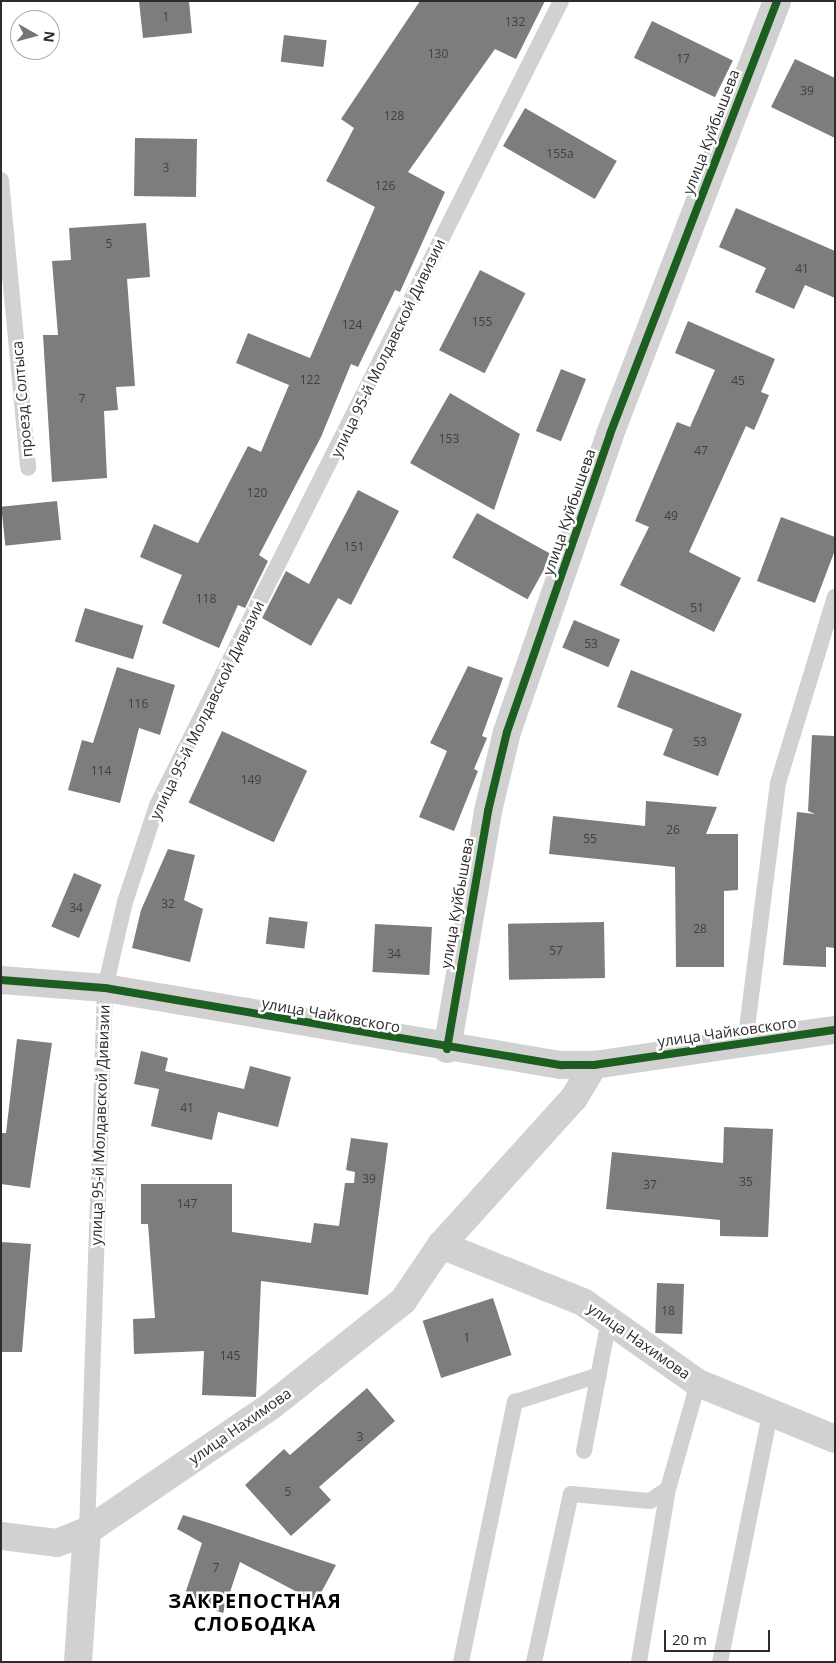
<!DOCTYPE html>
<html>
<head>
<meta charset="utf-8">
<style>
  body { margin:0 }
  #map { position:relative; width:836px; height:1663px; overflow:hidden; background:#fff; font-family:"Open Sans",sans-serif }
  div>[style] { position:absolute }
  .building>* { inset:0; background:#7d7d7d; transform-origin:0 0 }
  .service>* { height:16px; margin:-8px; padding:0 8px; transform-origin:8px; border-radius:8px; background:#d1d1d1 }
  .minor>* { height:28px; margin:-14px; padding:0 14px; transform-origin:14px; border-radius:14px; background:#d1d1d1 }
  .cycleway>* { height:8px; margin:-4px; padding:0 4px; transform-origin:4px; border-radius:4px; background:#1b5e20 }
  span { translate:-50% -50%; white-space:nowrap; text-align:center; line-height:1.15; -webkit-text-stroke:5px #fff; paint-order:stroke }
  .number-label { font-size:12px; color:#404040 }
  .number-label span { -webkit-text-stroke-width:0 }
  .street-label { font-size:15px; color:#2c2c2c }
  .district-label { font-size:20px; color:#000; font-weight:700; letter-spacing:1px }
  .frame { position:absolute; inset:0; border:2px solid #2c2c2c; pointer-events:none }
  .north { position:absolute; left:10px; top:10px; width:50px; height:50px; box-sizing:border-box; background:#fff; border:1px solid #ababab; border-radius:50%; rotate:97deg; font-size:14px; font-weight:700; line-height:20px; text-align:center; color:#2c2c2c }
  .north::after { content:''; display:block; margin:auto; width:18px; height:22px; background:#767676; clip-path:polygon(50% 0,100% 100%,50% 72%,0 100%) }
  .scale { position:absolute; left:664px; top:1630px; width:106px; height:22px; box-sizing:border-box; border:2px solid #2c2c2c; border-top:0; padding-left:6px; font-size:15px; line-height:18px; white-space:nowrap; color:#2c2c2c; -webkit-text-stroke:4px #fff; paint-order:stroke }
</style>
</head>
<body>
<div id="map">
  <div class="building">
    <div style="clip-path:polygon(139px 1px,189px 1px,192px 33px,143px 38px)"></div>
    <div style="clip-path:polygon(420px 1px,545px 1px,516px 59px,495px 49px,408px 172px,445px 192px,400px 292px,395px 290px,358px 367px,351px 364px,321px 437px,259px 555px,268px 561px,245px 608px,238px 605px,219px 648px,162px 623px,182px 575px,140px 557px,154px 524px,198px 543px,248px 446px,261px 452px,289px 385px,236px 363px,248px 333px,310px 358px,375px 207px,326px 181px,354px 128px,341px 119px)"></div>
    <div style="left:652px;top:21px;width:90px;height:41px;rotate:26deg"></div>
    <div style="left:284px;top:35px;width:43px;height:27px;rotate:7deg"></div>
    <div style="clip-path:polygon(795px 59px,835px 78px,835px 138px,771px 107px)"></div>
    <div style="left:525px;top:108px;width:106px;height:44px;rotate:30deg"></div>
    <div style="left:135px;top:138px;width:62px;height:58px;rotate:1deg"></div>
    <div style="clip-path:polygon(736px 208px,835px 251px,835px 298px,805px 285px,794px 309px,755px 292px,766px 268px,719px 247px)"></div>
    <div style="clip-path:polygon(146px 223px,150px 277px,127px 279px,135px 386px,116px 387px,118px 410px,104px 411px,107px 478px,52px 482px,43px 335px,58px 335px,52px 261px,71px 260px,69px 228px)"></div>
    <div style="left:480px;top:270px;width:51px;height:90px;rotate:27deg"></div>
    <div style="clip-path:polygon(688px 321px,775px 359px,761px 392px,769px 395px,754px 430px,746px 426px,689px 552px,741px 578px,714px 632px,620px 585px,649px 527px,635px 521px,677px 422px,690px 427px,715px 370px,675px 353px)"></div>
    <div style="left:561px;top:369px;width:27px;height:67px;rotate:22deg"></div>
    <div style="clip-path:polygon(450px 393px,520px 434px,494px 510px,410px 463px)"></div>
    <div style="clip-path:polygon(358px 490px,399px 511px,351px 605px,338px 598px,311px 646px,262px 618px,286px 571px,309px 584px)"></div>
    <div style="left:57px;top:501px;width:39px;height:56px;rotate:84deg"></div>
    <div style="left:477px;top:513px;width:86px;height:51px;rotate:29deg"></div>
    <div style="clip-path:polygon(781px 517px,835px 537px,835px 550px,815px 603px,757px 581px)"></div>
    <div style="left:85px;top:608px;width:61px;height:35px;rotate:17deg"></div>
    <div style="left:574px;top:620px;width:50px;height:30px;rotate:23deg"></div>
    <div style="clip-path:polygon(468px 666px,503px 678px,482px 736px,487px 738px,474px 769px,478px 771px,454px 831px,419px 817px,447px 751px,430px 743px)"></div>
    <div style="clip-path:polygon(117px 667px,175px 685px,160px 735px,139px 728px,120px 803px,68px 790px,82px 740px,93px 743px)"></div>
    <div style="clip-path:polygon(631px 670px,742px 714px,718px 776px,663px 755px,673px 729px,617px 707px)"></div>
    <div style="left:222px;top:731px;width:94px;height:79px;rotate:25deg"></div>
    <div style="clip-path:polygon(812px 735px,835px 736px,835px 948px,826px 947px,826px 967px,783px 965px,797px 812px,815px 814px,808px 811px)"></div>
    <div style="clip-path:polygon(646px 801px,717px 807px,706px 834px,738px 834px,738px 890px,724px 891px,724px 967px,676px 967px,675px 867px,549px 854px,553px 816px,645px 826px)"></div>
    <div style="clip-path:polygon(168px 849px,195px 855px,184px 900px,203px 909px,190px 962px,132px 948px,141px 910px)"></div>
    <div style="left:74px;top:873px;width:30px;height:58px;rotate:23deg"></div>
    <div style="left:269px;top:917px;width:39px;height:27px;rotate:7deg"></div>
    <div style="left:604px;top:922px;width:56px;height:96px;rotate:89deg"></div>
    <div style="left:375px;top:924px;width:57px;height:48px;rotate:3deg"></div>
    <div style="clip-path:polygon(17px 1039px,52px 1043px,30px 1188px,1px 1184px,1px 1133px,6px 1133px)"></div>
    <div style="clip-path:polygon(141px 1051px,168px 1058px,165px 1071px,244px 1089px,250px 1066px,291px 1077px,278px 1127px,218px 1112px,212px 1140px,151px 1126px,159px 1089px,134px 1084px)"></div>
    <div style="clip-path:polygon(724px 1127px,773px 1129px,768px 1237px,720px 1236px,720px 1220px,606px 1209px,612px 1152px,723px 1163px)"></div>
    <div style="clip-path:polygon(351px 1138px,388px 1143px,368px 1295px,261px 1281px,256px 1397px,202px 1395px,204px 1351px,134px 1354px,133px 1319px,155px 1318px,148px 1224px,141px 1224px,141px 1184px,232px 1184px,232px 1232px,311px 1243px,314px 1223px,339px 1226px,345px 1183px,354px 1183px,355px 1172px,346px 1170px)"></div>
    <div style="clip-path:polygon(1px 1242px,31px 1244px,22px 1352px,1px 1352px)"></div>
    <div style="left:657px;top:1283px;width:27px;height:50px;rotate:2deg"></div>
    <div style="left:493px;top:1298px;width:60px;height:74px;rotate:72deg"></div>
    <div style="clip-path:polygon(367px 1388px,395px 1421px,319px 1487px,331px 1500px,291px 1536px,245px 1485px,284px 1449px,290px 1455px)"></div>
    <div style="clip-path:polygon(183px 1515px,209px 1523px,336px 1565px,316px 1602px,240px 1562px,223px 1613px,183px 1600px,202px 1543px,177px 1529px)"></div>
  </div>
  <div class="service">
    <div style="left:1px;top:180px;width:289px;rotate:84.6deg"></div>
    <div style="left:745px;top:1044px;width:263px;rotate:-82.8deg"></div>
    <div style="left:778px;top:783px;width:195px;rotate:-73deg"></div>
    <div style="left:584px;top:1451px;width:133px;rotate:-79.2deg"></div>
    <div style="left:87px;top:1531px;width:543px;rotate:-88.1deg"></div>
    <div style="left:105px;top:988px;width:88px;rotate:-76.9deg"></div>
    <div style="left:125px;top:902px;width:102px;rotate:-71.7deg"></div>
    <div style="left:157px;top:805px;width:900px;rotate:-63.32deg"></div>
    <div style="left:461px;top:1662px;width:266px;rotate:-78.3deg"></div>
    <div style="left:515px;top:1402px;width:88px;rotate:-17.8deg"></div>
    <div style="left:534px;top:1662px;width:172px;rotate:-77.6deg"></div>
    <div style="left:571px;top:1494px;width:79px;rotate:5.1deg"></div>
    <div style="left:650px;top:1501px;width:22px;rotate:-34deg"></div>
    <div style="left:668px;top:1489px;width:110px;rotate:-74.2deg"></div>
    <div style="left:639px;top:1662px;width:175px;rotate:-80.5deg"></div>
    <div style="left:720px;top:1662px;width:253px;rotate:-78.6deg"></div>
  </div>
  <div class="minor">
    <div style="left:1px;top:980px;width:104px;rotate:4.4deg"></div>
    <div style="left:105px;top:988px;width:463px;rotate:9.6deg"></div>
    <div style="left:562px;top:1065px;width:32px"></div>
    <div style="left:594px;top:1065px;width:244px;rotate:-8.3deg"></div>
    <div style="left:447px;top:1049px;width:242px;rotate:-80.2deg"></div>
    <div style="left:488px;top:811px;width:81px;rotate:-76.5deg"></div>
    <div style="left:507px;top:732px;width:315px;rotate:-70.9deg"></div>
    <div style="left:610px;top:434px;width:464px;rotate:-68.9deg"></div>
    <div style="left:441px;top:1245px;width:153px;rotate:21.9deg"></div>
    <div style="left:583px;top:1302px;width:141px;rotate:35.2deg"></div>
    <div style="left:698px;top:1383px;width:148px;rotate:22.2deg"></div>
    <div style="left:1px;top:1536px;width:56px;rotate:7.1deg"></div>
    <div style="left:57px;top:1543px;width:32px;rotate:-22deg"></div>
    <div style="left:87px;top:1531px;width:222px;rotate:-34.2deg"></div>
    <div style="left:271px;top:1406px;width:169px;rotate:-38.5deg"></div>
    <div style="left:403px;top:1301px;width:68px;rotate:-55.8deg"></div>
    <div style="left:441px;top:1245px;width:198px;rotate:-47.9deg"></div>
    <div style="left:574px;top:1098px;width:39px;rotate:-59deg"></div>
    <div style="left:78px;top:1662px;width:131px;rotate:-86.1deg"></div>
  </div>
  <div class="cycleway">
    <div style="left:1px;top:980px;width:104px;rotate:4.4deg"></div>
    <div style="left:105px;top:988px;width:463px;rotate:9.6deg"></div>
    <div style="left:562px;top:1065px;width:32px"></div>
    <div style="left:594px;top:1065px;width:244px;rotate:-8.3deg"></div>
    <div style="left:447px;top:1049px;width:242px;rotate:-80.2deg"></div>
    <div style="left:488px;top:811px;width:81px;rotate:-76.5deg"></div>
    <div style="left:507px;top:732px;width:315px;rotate:-70.9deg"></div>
    <div style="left:610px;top:434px;width:464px;rotate:-68.9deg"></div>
  </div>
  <div class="number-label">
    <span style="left:166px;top:17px">1</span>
    <span style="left:515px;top:22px">132</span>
    <span style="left:438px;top:54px">130</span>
    <span style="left:683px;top:59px">17</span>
    <span style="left:807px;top:91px">39</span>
    <span style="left:394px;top:116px">128</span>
    <span style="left:560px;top:154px">155а</span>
    <span style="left:166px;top:168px">3</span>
    <span style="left:385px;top:186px">126</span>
    <span style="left:109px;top:244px">5</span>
    <span style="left:802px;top:269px">41</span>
    <span style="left:482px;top:322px">155</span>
    <span style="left:352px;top:325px">124</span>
    <span style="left:310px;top:380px">122</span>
    <span style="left:738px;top:381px">45</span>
    <span style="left:82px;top:399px">7</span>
    <span style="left:449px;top:439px">153</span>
    <span style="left:701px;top:451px">47</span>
    <span style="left:257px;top:493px">120</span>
    <span style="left:671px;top:516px">49</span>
    <span style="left:354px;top:547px">151</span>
    <span style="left:206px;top:599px">118</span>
    <span style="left:697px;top:608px">51</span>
    <span style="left:591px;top:644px">53</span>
    <span style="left:138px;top:704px">116</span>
    <span style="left:700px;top:742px">53</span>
    <span style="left:101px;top:771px">114</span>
    <span style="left:251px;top:780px">149</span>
    <span style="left:673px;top:830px">26</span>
    <span style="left:590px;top:839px">55</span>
    <span style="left:168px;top:904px">32</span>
    <span style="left:76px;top:908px">34</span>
    <span style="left:700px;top:929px">28</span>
    <span style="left:556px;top:951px">57</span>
    <span style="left:394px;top:954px">34</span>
    <span style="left:187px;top:1108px">41</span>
    <span style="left:369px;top:1179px">39</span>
    <span style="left:746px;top:1182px">35</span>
    <span style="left:650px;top:1185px">37</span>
    <span style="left:187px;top:1204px">147</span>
    <span style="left:668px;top:1311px">18</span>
    <span style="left:467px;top:1338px">1</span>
    <span style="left:230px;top:1356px">145</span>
    <span style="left:360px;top:1437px">3</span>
    <span style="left:288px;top:1492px">5</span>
    <span style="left:216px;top:1568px">7</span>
  </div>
  <div class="street-label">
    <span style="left:711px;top:132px;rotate:-69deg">улица Куйбышева</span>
    <span style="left:388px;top:348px;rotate:-64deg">улица 95-й Молдавской Дивизии</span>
    <span style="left:22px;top:399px;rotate:-95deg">проезд Солтыса</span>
    <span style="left:569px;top:512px;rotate:-71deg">улица Куйбышева</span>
    <span style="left:207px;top:710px;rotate:-64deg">улица 95-й Молдавской Дивизии</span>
    <span style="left:457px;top:903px;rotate:-80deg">улица Куйбышева</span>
    <span style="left:331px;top:1015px;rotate:10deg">улица Чайковского</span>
    <span style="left:727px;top:1032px;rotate:-8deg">улица Чайковского</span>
    <span style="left:100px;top:1125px;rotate:-88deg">улица 95-й Молдавской Дивизии</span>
    <span style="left:639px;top:1341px;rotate:35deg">улица Нахимова</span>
    <span style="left:240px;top:1426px;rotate:-35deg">улица Нахимова</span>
  </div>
  <div class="district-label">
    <span style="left:255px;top:1612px">ЗАКРЕПОСТНАЯ<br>СЛОБОДКА</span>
  </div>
  <div class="frame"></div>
  <div class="north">N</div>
  <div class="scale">20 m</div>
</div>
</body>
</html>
